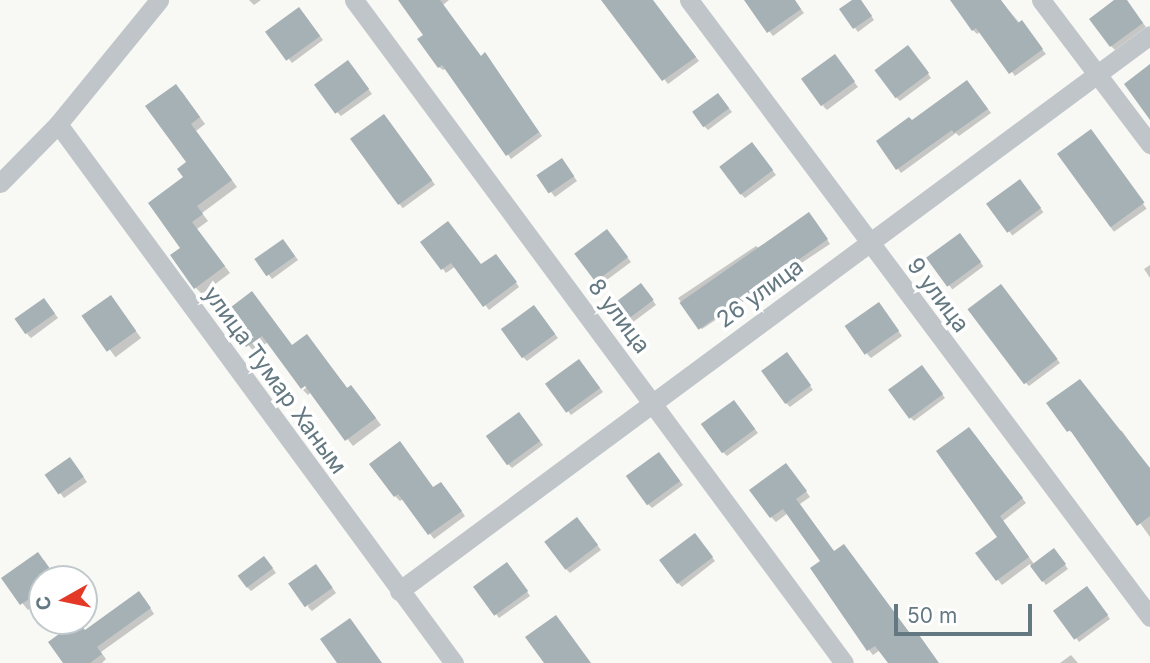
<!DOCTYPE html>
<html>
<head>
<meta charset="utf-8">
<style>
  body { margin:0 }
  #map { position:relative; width:1150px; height:663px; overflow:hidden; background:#f8f8f5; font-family:Inter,sans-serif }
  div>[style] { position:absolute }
  .shadow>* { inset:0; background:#0003; transform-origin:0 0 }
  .building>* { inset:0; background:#a6b1b5; transform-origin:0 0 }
  .minor>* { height:19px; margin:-9.5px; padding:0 9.5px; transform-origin:9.5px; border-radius:9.5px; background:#bfc5c8 }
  span { translate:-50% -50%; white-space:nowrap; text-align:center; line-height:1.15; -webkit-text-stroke:7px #fff; paint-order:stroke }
  .street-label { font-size:23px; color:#637881 }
  .north { position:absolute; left:28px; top:565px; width:70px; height:70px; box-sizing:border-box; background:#fff; border:2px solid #c1c9cd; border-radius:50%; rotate:261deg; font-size:19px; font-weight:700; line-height:28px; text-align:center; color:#637881 }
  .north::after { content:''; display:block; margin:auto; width:24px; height:32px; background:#e53928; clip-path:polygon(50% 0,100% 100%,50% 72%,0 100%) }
  .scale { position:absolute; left:894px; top:604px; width:138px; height:32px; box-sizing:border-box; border:4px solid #637881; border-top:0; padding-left:9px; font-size:21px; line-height:24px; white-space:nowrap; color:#637881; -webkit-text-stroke:5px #fff; paint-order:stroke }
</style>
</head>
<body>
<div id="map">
  <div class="shadow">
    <div style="clip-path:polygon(249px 0,261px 0,254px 5px)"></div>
    <div style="clip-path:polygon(400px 0,449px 0,443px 5px,481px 58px,489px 59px,542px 136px,511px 159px,447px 68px,443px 70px,439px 67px,425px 35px)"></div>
    <div style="clip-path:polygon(610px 0,652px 0,699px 61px,668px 84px,606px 3px)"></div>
    <div style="clip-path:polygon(756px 0,794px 0,804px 13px,773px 36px,749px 5px)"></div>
    <div style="clip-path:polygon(855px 0,862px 2px,874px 20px,858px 32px,841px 10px)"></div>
    <div style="clip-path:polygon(958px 0,1000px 0,1046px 54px,1015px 76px,981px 31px,977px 34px,973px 30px,954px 3px)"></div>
    <div style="clip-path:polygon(1117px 0,1126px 0,1146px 27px,1115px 50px,1111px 46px)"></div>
    <div style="clip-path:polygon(303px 13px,323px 40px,292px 63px,268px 32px)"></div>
    <div style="clip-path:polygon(912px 51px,931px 78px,900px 101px,896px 97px)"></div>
    <div style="clip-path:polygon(838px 60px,858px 87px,827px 110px,823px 106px)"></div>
    <div style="clip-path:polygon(352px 66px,372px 94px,341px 116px,337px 112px)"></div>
    <div style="clip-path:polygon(971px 86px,991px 113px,959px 136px,956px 133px,901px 173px,878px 142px)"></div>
    <div style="clip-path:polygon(182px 92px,205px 124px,196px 131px,237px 187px,202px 213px,208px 221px,197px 229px,230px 273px,202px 294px,196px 288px,183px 248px,189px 162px)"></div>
    <div style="clip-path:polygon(722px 99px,732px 112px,708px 130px,704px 126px)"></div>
    <div style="left:388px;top:120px;width:80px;height:40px;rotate:54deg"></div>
    <div style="left:1095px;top:135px;width:90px;height:40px;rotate:55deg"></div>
    <div style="clip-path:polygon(756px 148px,776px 175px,745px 198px,741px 194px)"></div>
    <div style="clip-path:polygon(565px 164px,577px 181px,555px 197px,539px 177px)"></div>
    <div style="left:1023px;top:185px;width:34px;height:39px;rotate:53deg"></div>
    <div style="clip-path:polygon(813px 218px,830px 244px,702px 329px,698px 326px,678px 298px,756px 246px,759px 248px)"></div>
    <div style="clip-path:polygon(611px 235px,631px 262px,600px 285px,596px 281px)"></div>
    <div style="left:963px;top:239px;width:34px;height:39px;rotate:53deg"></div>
    <div style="clip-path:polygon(423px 242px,482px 266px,500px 260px,519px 287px,489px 310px,456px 266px,446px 273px)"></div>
    <div style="clip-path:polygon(287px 245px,298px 260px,272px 279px,257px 260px)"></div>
    <div style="clip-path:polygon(1150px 265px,1150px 278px,1144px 269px)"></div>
    <div style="clip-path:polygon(645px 289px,656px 305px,629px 325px,625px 321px)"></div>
    <div style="clip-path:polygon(1005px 290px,1060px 363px,1029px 386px,1025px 382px)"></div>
    <div style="left:111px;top:298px;width:50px;height:32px;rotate:53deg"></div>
    <div style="clip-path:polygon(48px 304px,58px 318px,31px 338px,27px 334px)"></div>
    <div style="clip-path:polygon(882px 308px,902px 336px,871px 358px,867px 354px)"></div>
    <div style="clip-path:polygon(538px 311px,558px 338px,527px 361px,523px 357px)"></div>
    <div style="clip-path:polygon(224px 314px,293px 346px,307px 336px,348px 389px,357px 393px,381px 425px,353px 446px,311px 392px,308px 395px,303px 390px,313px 383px,268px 342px,254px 352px)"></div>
    <div style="clip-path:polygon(790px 358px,813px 390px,790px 407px,786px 403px)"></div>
    <div style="clip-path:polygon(583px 365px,603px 392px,571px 415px,548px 384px)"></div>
    <div style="clip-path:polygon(925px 371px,945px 398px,914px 421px,910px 417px)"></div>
    <div style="clip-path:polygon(1049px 404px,1122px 431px,1150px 470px,1150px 537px,1075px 433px,1069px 431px)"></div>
    <div style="clip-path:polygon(738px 406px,758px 433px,727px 456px,723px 452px)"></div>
    <div style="clip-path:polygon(523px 418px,543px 445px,512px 468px,508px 464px)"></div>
    <div style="clip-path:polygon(974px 434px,1026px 503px,1003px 521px,1034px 564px,1058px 555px,1068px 569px,1046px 585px,1030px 564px,1002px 585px,977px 553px,999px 537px)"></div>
    <div style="clip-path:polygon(663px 458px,683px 485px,652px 508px,648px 504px)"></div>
    <div style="clip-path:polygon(74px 463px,87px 482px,64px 498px,47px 476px)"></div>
    <div style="clip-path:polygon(372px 464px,434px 489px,446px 489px,465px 516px,434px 539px,403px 499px,400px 501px,395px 496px)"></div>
    <div style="clip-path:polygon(791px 470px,810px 497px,800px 504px,835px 553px,938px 663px,890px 663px,880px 650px,873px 655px,869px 650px,813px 569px,823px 562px,788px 513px,776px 522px,771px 517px)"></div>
    <div style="clip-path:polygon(581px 523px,601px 550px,570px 573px,566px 569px)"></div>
    <div style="clip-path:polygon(698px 539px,715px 561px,682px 587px,678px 583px)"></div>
    <div style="clip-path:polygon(44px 560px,57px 579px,42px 579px,42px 600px,28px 610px,3px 579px)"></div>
    <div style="clip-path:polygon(268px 562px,276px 573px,251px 591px,247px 587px)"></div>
    <div style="clip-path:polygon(511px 568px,530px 596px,499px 618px,476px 587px)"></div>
    <div style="clip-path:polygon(320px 570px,336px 593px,312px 611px,308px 607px)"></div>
    <div style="clip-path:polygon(1091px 592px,1110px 619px,1079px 642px,1056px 611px)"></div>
    <div style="clip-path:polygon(144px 598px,154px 614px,101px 652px,106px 659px,102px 663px,67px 663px,78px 622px,86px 632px)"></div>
    <div style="clip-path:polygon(1071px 655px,1078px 663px,1060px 663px)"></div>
  </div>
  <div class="building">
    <div style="clip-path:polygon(398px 0,440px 0,481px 56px,485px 52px,539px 132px,506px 156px,442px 65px,438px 68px,417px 39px,423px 35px)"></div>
    <div style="clip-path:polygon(601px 0,653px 0,696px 57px,662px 81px)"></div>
    <div style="clip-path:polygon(744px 0,795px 0,801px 9px,767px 33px)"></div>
    <div style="clip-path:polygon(852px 0,861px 0,872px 16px,853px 29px,839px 9px)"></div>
    <div style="clip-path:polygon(950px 0,1001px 0,1018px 23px,1022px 20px,1043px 49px,1009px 74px,976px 28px,972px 31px)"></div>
    <div style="clip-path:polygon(1114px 0,1127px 0,1143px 23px,1110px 47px,1089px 19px)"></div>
    <div style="left:299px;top:7px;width:36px;height:42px;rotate:54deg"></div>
    <div style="left:908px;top:45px;width:35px;height:42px;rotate:53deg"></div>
    <div style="left:835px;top:54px;width:34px;height:42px;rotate:54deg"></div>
    <div style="left:348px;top:60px;width:36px;height:42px;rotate:54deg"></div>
    <div style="clip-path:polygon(1150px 64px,1150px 120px,1124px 84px)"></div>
    <div style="clip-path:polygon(967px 80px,988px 109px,954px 133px,952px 130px,896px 170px,876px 141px,909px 117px,912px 120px)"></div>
    <div style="clip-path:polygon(176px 84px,200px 117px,191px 124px,232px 180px,197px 206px,203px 214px,192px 222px,225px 266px,194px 289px,170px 255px,180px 248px,148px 203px,183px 177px,177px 169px,186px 162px,145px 106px)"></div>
    <div style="left:718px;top:93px;width:19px;height:32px;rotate:54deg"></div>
    <div style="left:384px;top:114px;width:82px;height:42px;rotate:54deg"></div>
    <div style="left:1091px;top:129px;width:91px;height:42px;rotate:54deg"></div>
    <div style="left:752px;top:142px;width:35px;height:41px;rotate:53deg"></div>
    <div style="left:562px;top:158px;width:22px;height:31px;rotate:56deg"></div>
    <div style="left:1020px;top:179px;width:36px;height:42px;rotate:54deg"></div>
    <div style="left:809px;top:212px;width:33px;height:158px;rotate:55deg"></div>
    <div style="clip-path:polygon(448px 221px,481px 264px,496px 254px,517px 282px,483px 307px,451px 263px,441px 270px,420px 242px)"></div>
    <div style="left:607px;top:229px;width:35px;height:41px;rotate:53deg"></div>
    <div style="left:960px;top:233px;width:36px;height:42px;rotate:54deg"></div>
    <div style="left:283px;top:239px;width:21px;height:35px;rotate:55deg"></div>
    <div style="left:641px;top:283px;width:21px;height:37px;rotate:53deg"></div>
    <div style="left:1001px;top:284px;width:94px;height:42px;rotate:53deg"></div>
    <div style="clip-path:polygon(252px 291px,292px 345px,307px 334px,347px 388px,351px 385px,376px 418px,345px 441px,305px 386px,301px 389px,262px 336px,246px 347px,222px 314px)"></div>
    <div style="left:111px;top:295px;width:44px;height:36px;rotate:55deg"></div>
    <div style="left:44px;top:298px;width:19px;height:36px;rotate:55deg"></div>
    <div style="left:879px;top:302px;width:35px;height:42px;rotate:55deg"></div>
    <div style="left:534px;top:305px;width:36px;height:41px;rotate:54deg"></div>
    <div style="left:787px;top:352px;width:41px;height:32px;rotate:54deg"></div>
    <div style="left:579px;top:359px;width:36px;height:42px;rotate:54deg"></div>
    <div style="left:922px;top:365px;width:36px;height:42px;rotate:54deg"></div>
    <div style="clip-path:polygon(1080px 379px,1150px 468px,1150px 516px,1137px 526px,1070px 430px,1067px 432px,1046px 403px)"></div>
    <div style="left:734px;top:400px;width:36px;height:41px;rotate:54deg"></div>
    <div style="left:519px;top:412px;width:36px;height:41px;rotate:54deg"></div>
    <div style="clip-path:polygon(969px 427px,1023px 498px,1000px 516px,1029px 557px,996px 581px,975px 553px,997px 537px,936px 451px)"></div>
    <div style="clip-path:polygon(400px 441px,433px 487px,441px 482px,462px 511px,428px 535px,398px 494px,394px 497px,369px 464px)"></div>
    <div style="left:659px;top:452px;width:36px;height:41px;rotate:54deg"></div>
    <div style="left:70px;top:457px;width:24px;height:31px;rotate:55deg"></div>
    <div style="clip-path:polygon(786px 463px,807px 491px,796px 499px,834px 551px,844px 544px,912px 636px,917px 632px,939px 663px,888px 663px,875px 646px,867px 651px,810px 568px,820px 561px,783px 509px,770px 518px,749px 490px)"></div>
    <div style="left:577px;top:517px;width:35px;height:41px;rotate:53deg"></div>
    <div style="left:695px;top:533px;width:30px;height:45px;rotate:53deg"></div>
    <div style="left:1054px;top:548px;width:20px;height:30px;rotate:53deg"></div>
    <div style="clip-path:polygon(38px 552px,57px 579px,42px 579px,42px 590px,20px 605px,1px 578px)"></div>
    <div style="left:264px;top:556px;width:15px;height:33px;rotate:53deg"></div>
    <div style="left:507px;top:562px;width:36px;height:42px;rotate:54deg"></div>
    <div style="left:316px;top:564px;width:29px;height:34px;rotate:55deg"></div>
    <div style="left:1087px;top:586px;width:36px;height:42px;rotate:54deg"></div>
    <div style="clip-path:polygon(139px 591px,151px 608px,97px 647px,102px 654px,90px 663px,63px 663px,48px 642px,77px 621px,85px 630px)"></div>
    <div style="clip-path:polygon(556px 615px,591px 663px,544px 663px,525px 637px)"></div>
    <div style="clip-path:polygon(350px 618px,382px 663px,337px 663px,320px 639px)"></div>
  </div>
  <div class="minor">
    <div style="left:354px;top:0;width:824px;rotate:53.53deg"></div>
    <div style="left:689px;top:0;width:770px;rotate:53.23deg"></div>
    <div style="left:1041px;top:0;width:181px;rotate:52.9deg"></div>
    <div style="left:58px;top:124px;width:669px;rotate:53.7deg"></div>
    <div style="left:0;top:183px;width:83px;rotate:-45.5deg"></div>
    <div style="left:58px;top:124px;width:160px;rotate:-50.8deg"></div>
    <div style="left:399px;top:591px;width:934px;rotate:-36.51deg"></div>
  </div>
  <div class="street-label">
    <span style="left:760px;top:293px;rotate:-36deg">26 улица</span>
    <span style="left:938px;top:295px;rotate:53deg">9 улица</span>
    <span style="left:619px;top:316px;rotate:53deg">8 улица</span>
    <span style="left:275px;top:380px;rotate:54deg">улица Тумар Ханым</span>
  </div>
  <div class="north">С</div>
  <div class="scale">50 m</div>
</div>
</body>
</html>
